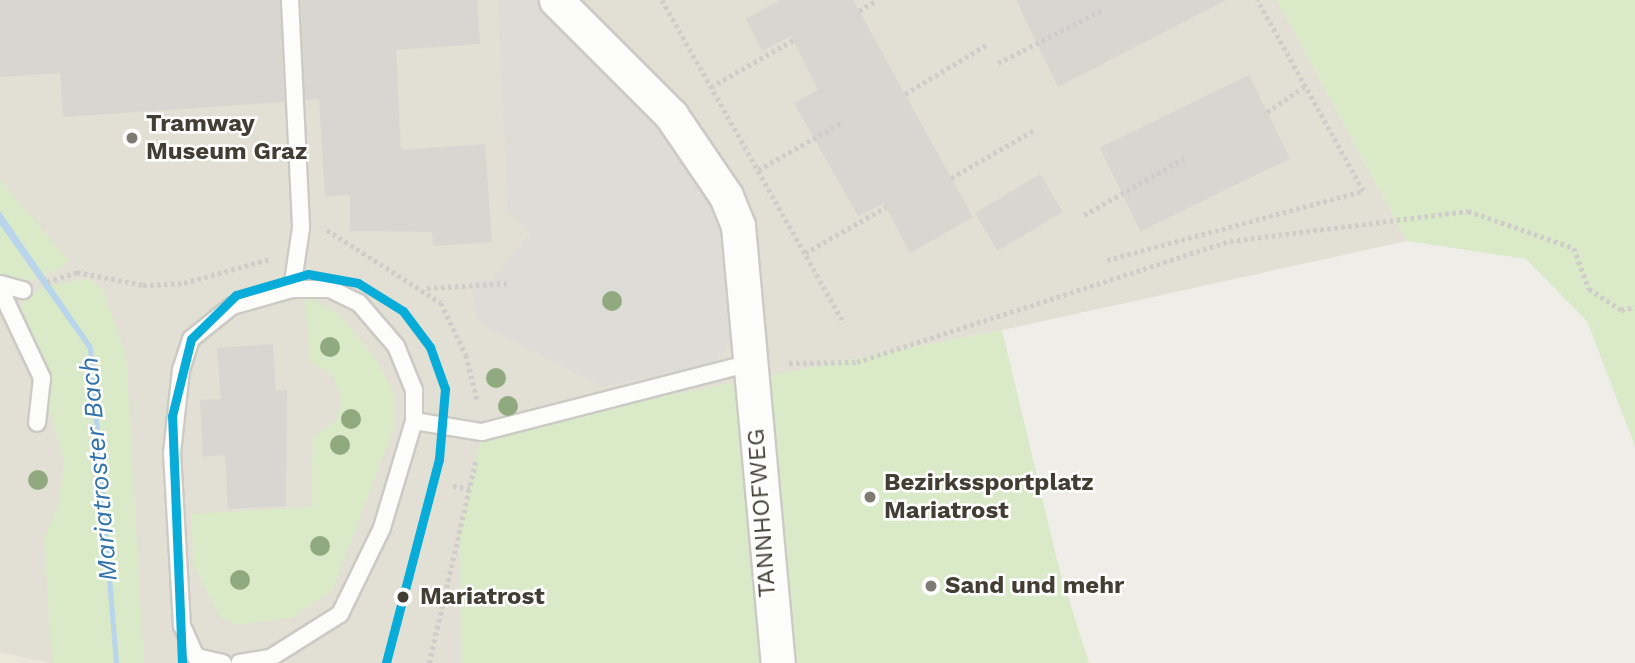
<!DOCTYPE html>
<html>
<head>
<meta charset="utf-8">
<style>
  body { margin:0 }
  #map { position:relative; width:1635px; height:663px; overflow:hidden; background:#eeede7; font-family:"Work Sans",sans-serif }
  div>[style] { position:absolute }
  .residential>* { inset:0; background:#e2dfd4 }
  .education>* { inset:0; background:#ece8d9 }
  .green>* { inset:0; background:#dae9c8 }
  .parking>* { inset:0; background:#dddcd7 }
  .water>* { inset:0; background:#b8d5eb }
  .building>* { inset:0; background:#d8d6d0; transform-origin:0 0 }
  .path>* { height:4.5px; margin-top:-2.25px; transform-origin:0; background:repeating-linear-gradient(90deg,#cfcdc9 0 3.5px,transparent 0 7px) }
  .roads { filter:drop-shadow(2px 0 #cccac5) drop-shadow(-2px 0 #cccac5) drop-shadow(0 2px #cccac5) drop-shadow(0 -2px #cccac5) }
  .lane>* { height:16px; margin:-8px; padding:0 8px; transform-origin:8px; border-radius:8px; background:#fcfcfb }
  .street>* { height:33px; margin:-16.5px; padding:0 16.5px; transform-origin:16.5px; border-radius:16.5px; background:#fcfcfb }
  .tram-1>* { height:9px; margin:-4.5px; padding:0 4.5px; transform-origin:4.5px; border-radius:4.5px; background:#07acd8 }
  .trees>* { width:20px; height:20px; margin:-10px; border-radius:50%; background:#90a97f }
  .dots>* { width:19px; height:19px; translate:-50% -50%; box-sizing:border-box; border:4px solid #fff; border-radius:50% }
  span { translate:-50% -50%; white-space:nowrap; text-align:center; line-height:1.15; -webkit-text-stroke:5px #fff; paint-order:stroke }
  .poi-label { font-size:24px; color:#433e34; font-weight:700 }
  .left { translate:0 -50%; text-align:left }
  .street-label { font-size:24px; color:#433e34 }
  .stop-label { font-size:24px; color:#433e34; font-weight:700 }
  .water-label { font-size:26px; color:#3273ab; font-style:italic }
</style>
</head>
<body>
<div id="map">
  <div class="residential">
    <div style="clip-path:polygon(0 0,1277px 0,1407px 241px,1002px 330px,483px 432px,460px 534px,461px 663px,0 663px)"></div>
  </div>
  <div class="education">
    <div style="clip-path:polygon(0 652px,52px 663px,0 663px)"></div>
  </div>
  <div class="green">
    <div style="clip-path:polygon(1277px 0,1635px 0,1635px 446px,1587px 321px,1526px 259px,1407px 241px)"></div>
    <div style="clip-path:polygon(0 180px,69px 261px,59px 269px,32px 280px,0 278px)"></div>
    <div style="clip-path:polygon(89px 278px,103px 291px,126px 354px,144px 663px,52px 663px,44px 539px,58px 506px,64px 461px,21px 311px,23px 298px,42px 288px)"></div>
    <div style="clip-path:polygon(311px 299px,339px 314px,376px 359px,394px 393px,394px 428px,332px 591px,291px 618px,236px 625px,220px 617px,194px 566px,191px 514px,311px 507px,313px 436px,336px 421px,341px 401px,333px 375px,310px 362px,305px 301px)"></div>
    <div style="clip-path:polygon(1002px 330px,1059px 568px,1089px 663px,461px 663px,460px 534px,482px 432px)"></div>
  </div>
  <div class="parking">
    <div style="clip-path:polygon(498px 0,543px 0,635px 88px,718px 201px,734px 268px,732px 343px,715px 362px,603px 387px,477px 322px,472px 281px,492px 280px,531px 232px,508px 211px)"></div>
  </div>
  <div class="water">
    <div style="clip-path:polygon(0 211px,93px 347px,119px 663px,114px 663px,88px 349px,0 225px)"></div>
  </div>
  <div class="building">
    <div style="clip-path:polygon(0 0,280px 0,284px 102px,63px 117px,60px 73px,0 77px)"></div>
    <div style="clip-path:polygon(301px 0,477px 0,480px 44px,396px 50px,401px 150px,485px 144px,492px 242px,433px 246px,432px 232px,350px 231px,350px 195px,325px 196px,319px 99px,305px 100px)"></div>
    <div style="clip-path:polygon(780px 0,853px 0,973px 217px,910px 253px,884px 203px,858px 216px,794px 103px,818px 90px,791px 36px,762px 51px,746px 19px)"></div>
    <div style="clip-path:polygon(1016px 0,1226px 0,1058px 87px)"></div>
    <div style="left:1249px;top:75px;width:93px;height:166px;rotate:64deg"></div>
    <div style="left:1040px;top:174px;width:44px;height:76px;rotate:59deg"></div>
    <div style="clip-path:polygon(273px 344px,276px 391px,287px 390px,286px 506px,228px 509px,225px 455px,203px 457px,200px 400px,221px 399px,217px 348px)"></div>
  </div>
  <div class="path">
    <div style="left:662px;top:0;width:367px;rotate:60.6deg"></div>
    <div style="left:859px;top:11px;width:21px;rotate:-31deg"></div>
    <div style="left:998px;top:63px;width:119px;rotate:-27deg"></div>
    <div style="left:711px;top:87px;width:95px;rotate:-29.8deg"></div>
    <div style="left:905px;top:94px;width:97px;rotate:-31.1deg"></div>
    <div style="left:1267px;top:112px;width:45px;rotate:-34deg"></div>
    <div style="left:758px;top:170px;width:95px;rotate:-29.5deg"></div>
    <div style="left:951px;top:178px;width:98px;rotate:-30deg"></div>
    <div style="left:1084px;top:215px;width:118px;rotate:-29.4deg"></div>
    <div style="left:327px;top:230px;width:135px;rotate:32.6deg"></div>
    <div style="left:441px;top:303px;width:58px;rotate:64.3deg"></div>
    <div style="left:466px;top:355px;width:49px;rotate:76deg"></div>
    <div style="left:805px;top:253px;width:93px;rotate:-29.6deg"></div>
    <div style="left:1107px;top:260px;width:265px;rotate:-15.1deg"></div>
    <div style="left:1363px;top:191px;width:218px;rotate:-119deg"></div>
    <div style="left:47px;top:282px;width:32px;rotate:-18deg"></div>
    <div style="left:77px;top:272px;width:67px;rotate:11.1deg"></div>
    <div style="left:143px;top:285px;width:41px;rotate:-2.8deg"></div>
    <div style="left:184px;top:283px;width:89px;rotate:-15.6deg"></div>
    <div style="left:427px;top:288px;width:82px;rotate:-3.5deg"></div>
    <div style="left:789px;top:363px;width:68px;rotate:-0.8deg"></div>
    <div style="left:857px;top:362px;width:392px;rotate:-18deg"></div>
    <div style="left:1230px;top:241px;width:240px;rotate:-7.2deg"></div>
    <div style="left:1468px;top:211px;width:112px;rotate:19.2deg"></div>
    <div style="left:1574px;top:248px;width:44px;rotate:69.9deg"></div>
    <div style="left:1589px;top:289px;width:38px;rotate:33deg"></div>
    <div style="left:1621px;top:310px;width:14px;rotate:-12deg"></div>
    <div style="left:453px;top:486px;width:17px;rotate:10deg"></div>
    <div style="left:429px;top:663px;width:209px;rotate:-77deg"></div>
  </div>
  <div class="roads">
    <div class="lane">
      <div style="left:290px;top:0;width:228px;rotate:87.2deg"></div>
      <div style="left:301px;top:228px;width:62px;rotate:98.4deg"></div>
      <div style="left:0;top:284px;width:24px;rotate:15deg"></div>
      <div style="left:0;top:289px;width:98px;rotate:64.7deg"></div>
      <div style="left:42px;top:378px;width:45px;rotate:96.3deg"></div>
      <div style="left:414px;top:421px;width:69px;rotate:9.2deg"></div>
      <div style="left:482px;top:432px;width:277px;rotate:-14.4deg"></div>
      <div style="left:223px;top:663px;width:28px;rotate:-167deg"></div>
      <div style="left:196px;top:657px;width:34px;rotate:-114deg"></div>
      <div style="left:182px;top:626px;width:173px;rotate:-93.3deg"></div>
      <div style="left:172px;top:453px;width:83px;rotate:-83.8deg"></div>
      <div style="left:181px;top:370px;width:33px;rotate:-72deg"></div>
      <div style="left:191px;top:339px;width:53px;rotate:-38.8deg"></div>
      <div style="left:232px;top:306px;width:62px;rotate:-15.8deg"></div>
      <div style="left:292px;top:289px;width:38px"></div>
      <div style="left:330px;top:289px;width:32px;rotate:26deg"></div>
      <div style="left:359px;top:303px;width:57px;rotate:49.3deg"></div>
      <div style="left:396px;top:346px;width:48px;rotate:67.8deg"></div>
      <div style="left:414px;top:390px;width:31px;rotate:90deg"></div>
      <div style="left:414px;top:421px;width:112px;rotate:106.7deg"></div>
      <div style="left:382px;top:528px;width:96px;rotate:116deg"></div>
      <div style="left:340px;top:614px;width:83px;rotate:147.8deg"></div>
      <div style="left:270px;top:658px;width:31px;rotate:171deg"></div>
    </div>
    <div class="street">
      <div style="left:556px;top:0;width:163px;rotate:45deg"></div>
      <div style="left:671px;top:115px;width:98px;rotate:55.8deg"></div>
      <div style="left:726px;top:196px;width:32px;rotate:68deg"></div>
      <div style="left:738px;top:226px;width:439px;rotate:84.8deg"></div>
    </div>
  </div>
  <div class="tram-1">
    <div style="left:182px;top:663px;width:247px;rotate:-92.3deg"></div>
    <div style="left:172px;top:416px;width:79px;rotate:-76.1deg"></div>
    <div style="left:191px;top:339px;width:63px;rotate:-44.4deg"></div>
    <div style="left:236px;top:295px;width:75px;rotate:-16.3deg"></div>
    <div style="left:308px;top:274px;width:51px;rotate:10.2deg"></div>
    <div style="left:358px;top:283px;width:53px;rotate:31.9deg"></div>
    <div style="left:403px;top:311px;width:45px;rotate:53.1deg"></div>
    <div style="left:430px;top:347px;width:45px;rotate:70.3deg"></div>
    <div style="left:445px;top:389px;width:70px;rotate:94.9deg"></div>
    <div style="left:439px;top:459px;width:211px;rotate:104.6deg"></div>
  </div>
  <div class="trees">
    <div style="left:612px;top:301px"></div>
    <div style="left:330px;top:347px"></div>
    <div style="left:496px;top:378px"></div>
    <div style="left:508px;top:406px"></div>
    <div style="left:351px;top:419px"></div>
    <div style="left:340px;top:445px"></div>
    <div style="left:38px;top:480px"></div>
    <div style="left:320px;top:546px"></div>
    <div style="left:240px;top:580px"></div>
  </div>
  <div class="dots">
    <div style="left:132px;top:138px;background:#7f7b73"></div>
    <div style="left:870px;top:497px;background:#7f7b73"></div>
    <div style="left:931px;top:586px;background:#7f7b73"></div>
    <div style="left:403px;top:597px;background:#433e34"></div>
  </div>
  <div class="poi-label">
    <span class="left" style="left:146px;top:138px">Tramway<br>Museum Graz</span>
    <span class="left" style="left:884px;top:497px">Bezirkssportplatz<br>Mariatrost</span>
    <span class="left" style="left:945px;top:586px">Sand und mehr</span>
  </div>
  <div class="street-label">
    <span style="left:762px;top:513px;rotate:-94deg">TANNHOFWEG</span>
  </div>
  <div class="stop-label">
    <span class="left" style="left:420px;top:597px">Mariatrost</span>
  </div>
  <div class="water-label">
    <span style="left:99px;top:469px;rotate:-95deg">Mariatroster Bach</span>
  </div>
</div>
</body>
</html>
